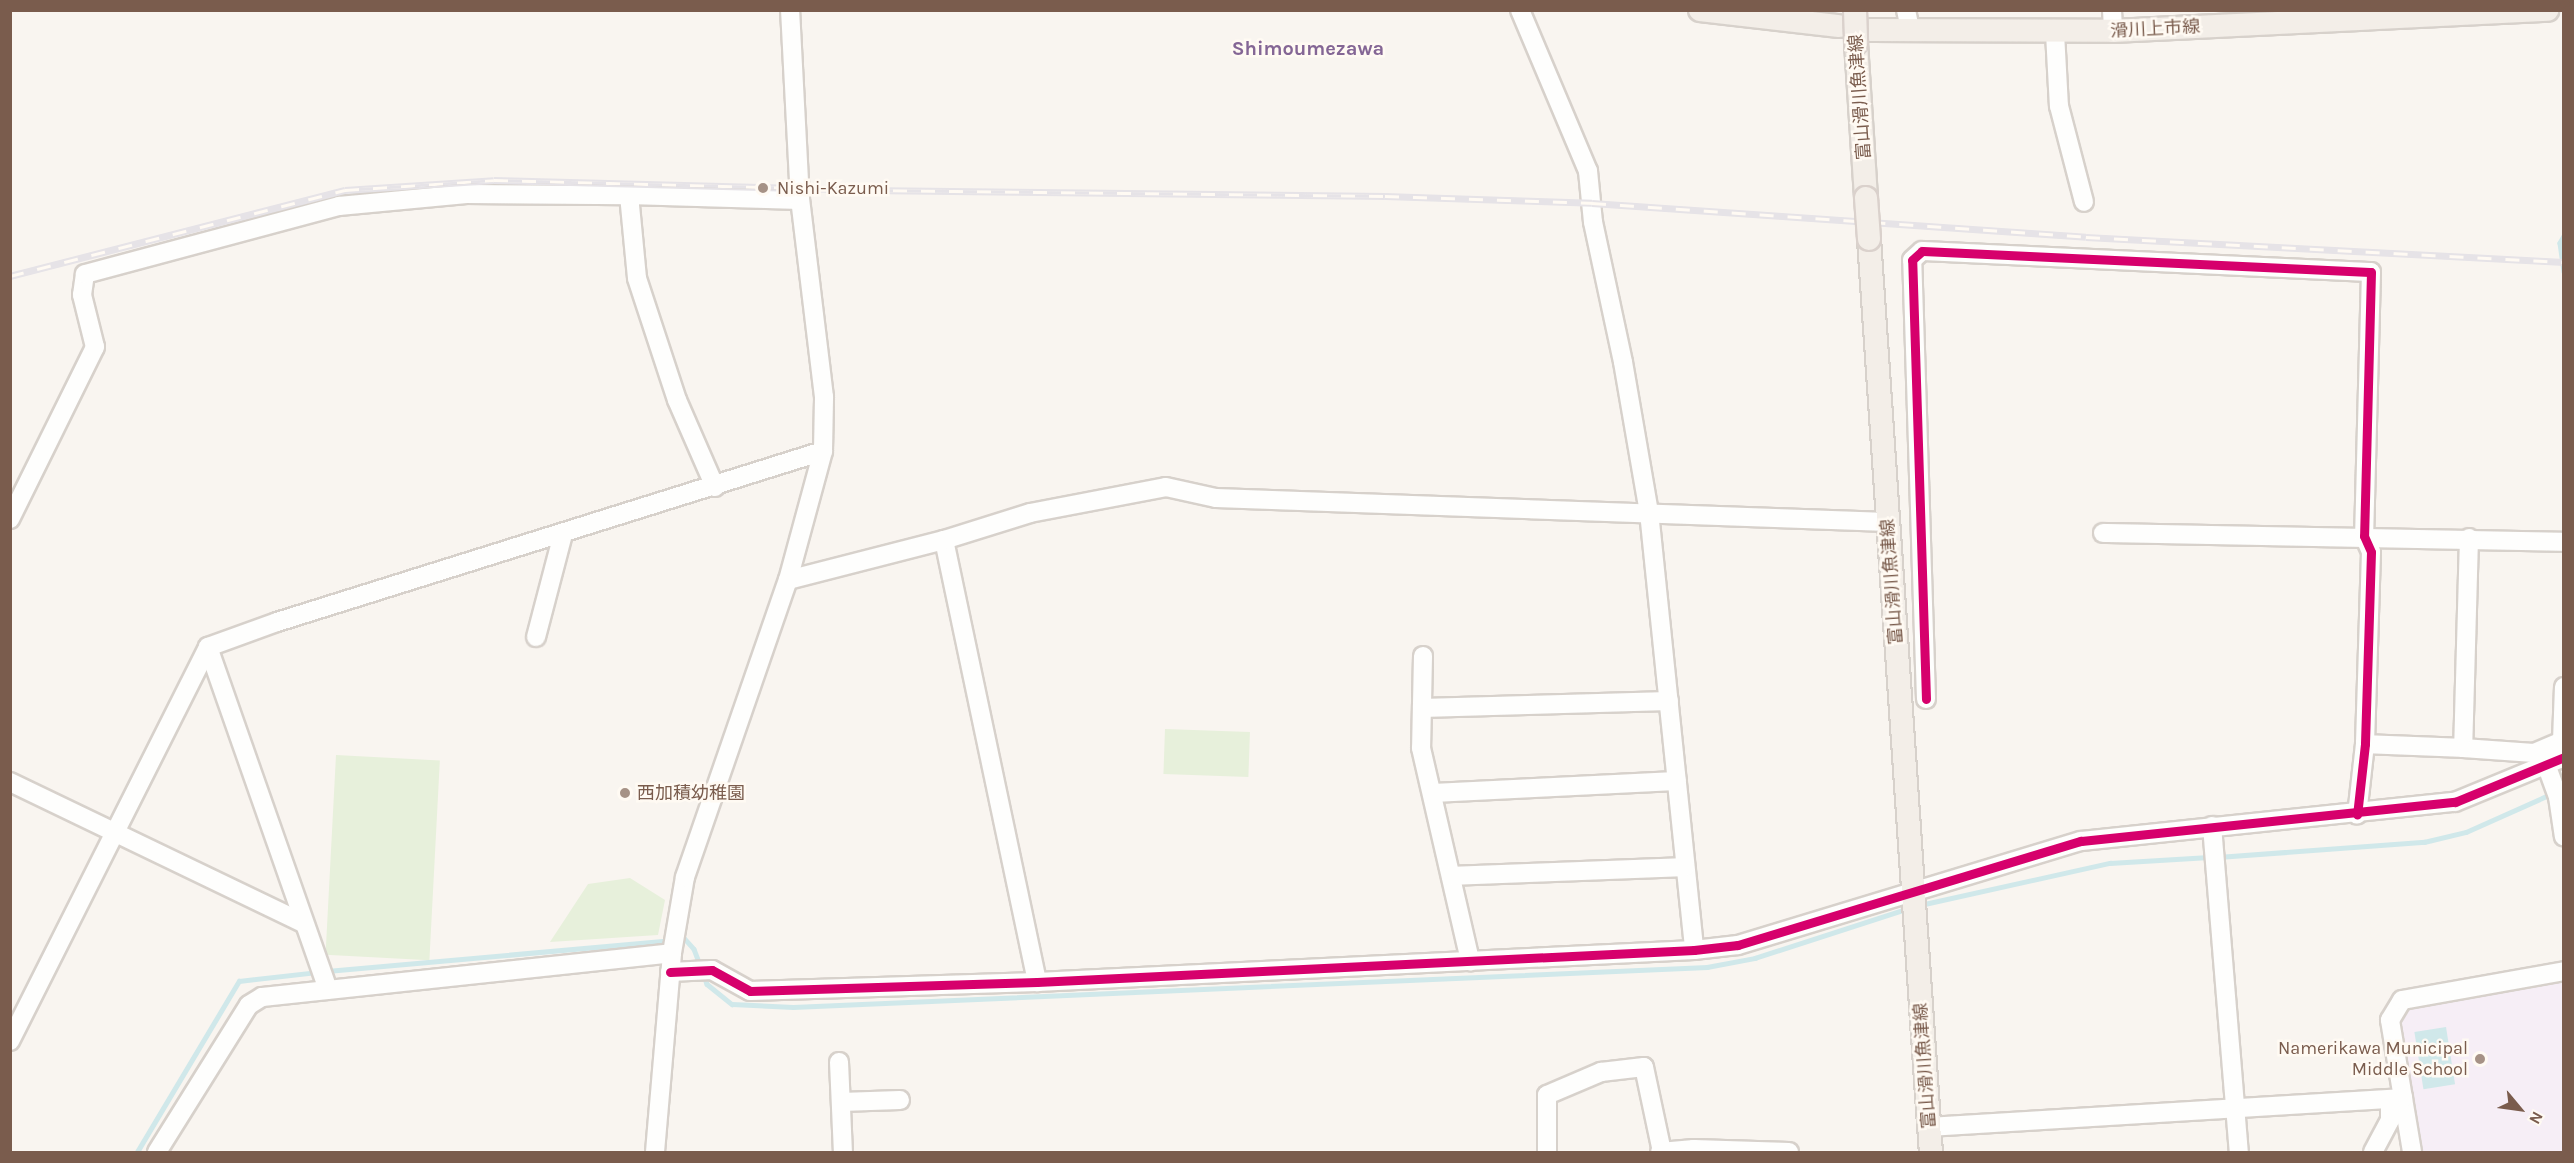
<!DOCTYPE html>
<html>
<head>
<meta charset="utf-8">
<style>
  body { margin:0 }
  #map { position:relative; width:2574px; height:1163px; overflow:hidden; background:#f9f5f0; font-family:Karla,"Noto Sans JP",sans-serif }
  div>[style] { position:absolute }
  .education>* { inset:0; background:#f6eef6 }
  .green>* { inset:0; background:#e7f0db; transform-origin:0 0 }
  .water>* { inset:0; background:#d0e8ea; transform-origin:0 0 }
  .stream>* { height:4.5px; margin:-2.25px; padding:0 2.25px; transform-origin:2.25px; border-radius:2.25px; background:#d0e8ea }
  .roads { filter:drop-shadow(2px 0 #d7d1cb) drop-shadow(-2px 0 #d7d1cb) drop-shadow(0 2px #d7d1cb) drop-shadow(0 -2px #d7d1cb) }
  .minor>* { height:18px; margin:-9px; padding:0 9px; transform-origin:9px; border-radius:9px; background:#fefefd }
  .major>* { height:22px; margin:-11px; padding:0 11px; transform-origin:11px; border-radius:11px; background:#f3eee8 }
  .rail>* { height:7px; margin-top:-3.5px; transform-origin:0; background:repeating-linear-gradient(90deg,#fffaf3 0 14px,#e6e3e7 0 28px); box-sizing:border-box; border-block:2px solid #e6e3e7 }
  .bridges { filter:drop-shadow(2px 0 #dad1cc) drop-shadow(-2px 0 #dad1cc) drop-shadow(0 2px #dad1cc) drop-shadow(0 -2px #dad1cc) }
  .major-bridge>* { height:22px; margin:-11px; padding:0 11px; transform-origin:11px; border-radius:11px; background:#f3eee8 }
  .cycleway>* { height:9px; margin:-4.5px; padding:0 4.5px; transform-origin:4.5px; border-radius:4.5px; background:#d6006c }
  .dots>* { width:16px; height:16px; translate:-50% -50%; box-sizing:border-box; border:3px solid #fffaf3; border-radius:50% }
  span { translate:-50% -50%; white-space:nowrap; text-align:center; line-height:1.15; -webkit-text-stroke:5px #fffaf3; paint-order:stroke }
  .street-label { font-size:18px; color:#7a5c4d }
  .poi-label { font-size:18px; color:#7a5c4d }
  .left { translate:0 -50%; text-align:left }
  .right { translate:-100% -50%; text-align:right }
  .neighbourhood-label { font-size:20px; color:#846695; font-weight:700 }
  .frame { position:absolute; inset:0; border:12px solid #7a5c4d; pointer-events:none }
  .north { position:absolute; left:2490px; top:1079px; width:60px; height:60px; -webkit-text-stroke:4px #fffaf3; paint-order:stroke; rotate:119deg; font-size:16px; font-weight:700; line-height:24px; text-align:center; color:#7a5c4d }
  .north::after { content:''; display:block; margin:auto; width:21px; height:27px; background:#7a5c4d; clip-path:polygon(50% 0,100% 100%,50% 72%,0 100%) }
</style>
</head>
<body>
<div id="map">
  <div class="education">
    <div style="clip-path:polygon(2563px 971px,2563px 1152px,2412px 1152px,2390px 1020px,2402px 1000px)"></div>
  </div>
  <div class="green">
    <div style="left:1165px;top:729px;width:85px;height:45px;rotate:2deg"></div>
    <div style="left:336px;top:755px;width:104px;height:200px;rotate:3deg"></div>
    <div style="clip-path:polygon(630px 878px,665px 900px,658px 935px,550px 942px,588px 884px)"></div>
  </div>
  <div class="water">
    <div style="left:2446px;top:1027px;width:58px;height:32px;rotate:81deg"></div>
  </div>
  <div class="stream">
    <div style="left:2564px;top:236px;width:8px;rotate:120deg"></div>
    <div style="left:2560px;top:243px;width:29px;rotate:82deg"></div>
    <div style="left:2218px;top:857px;width:207px;rotate:-4.2deg"></div>
    <div style="left:2424px;top:842px;width:43px;rotate:-13.4deg"></div>
    <div style="left:2466px;top:832px;width:95px;rotate:-24.1deg"></div>
    <div style="left:1920px;top:905px;width:195px;rotate:-12.5deg"></div>
    <div style="left:2110px;top:863px;width:99px;rotate:-3.5deg"></div>
    <div style="left:679px;top:939px;width:6px"></div>
    <div style="left:685px;top:939px;width:13px;rotate:48deg"></div>
    <div style="left:694px;top:949px;width:19px;rotate:69deg"></div>
    <div style="left:327px;top:971px;width:345px;rotate:-5.1deg"></div>
    <div style="left:704px;top:975px;width:9px;rotate:72deg"></div>
    <div style="left:707px;top:984px;width:32px;rotate:39deg"></div>
    <div style="left:732px;top:1004px;width:61px;rotate:2.8deg"></div>
    <div style="left:793px;top:1007px;width:915px;rotate:-2.51deg"></div>
    <div style="left:1707px;top:967px;width:49px;rotate:-10.6deg"></div>
    <div style="left:1755px;top:958px;width:162px;rotate:-18deg"></div>
    <div style="left:137px;top:1152px;width:199px;rotate:-59.2deg"></div>
    <div style="left:239px;top:981px;width:80px;rotate:-6.5deg"></div>
  </div>
  <div class="roads">
    <div class="minor">
      <div style="left:1520px;top:10px;width:175px;rotate:67.1deg"></div>
      <div style="left:1588px;top:171px;width:51px;rotate:84.4deg"></div>
      <div style="left:1593px;top:222px;width:143px;rotate:77.9deg"></div>
      <div style="left:1623px;top:362px;width:152px;rotate:80.2deg"></div>
      <div style="left:1649px;top:512px;width:440px;rotate:84.1deg"></div>
      <div style="left:1906px;top:10px;width:19px;rotate:78deg"></div>
      <div style="left:2112px;top:10px;width:21px;rotate:87deg"></div>
      <div style="left:2055px;top:33px;width:73px;rotate:86.9deg"></div>
      <div style="left:2059px;top:106px;width:99px;rotate:75.4deg"></div>
      <div style="left:715px;top:487px;width:95px;rotate:-113.6deg"></div>
      <div style="left:677px;top:400px;width:128px;rotate:-108.2deg"></div>
      <div style="left:637px;top:278px;width:83px;rotate:-95.5deg"></div>
      <div style="left:629px;top:195px;width:171px;rotate:1.7deg"></div>
      <div style="left:10px;top:519px;width:192px;rotate:-63.7deg"></div>
      <div style="left:95px;top:347px;width:54px;rotate:-104deg"></div>
      <div style="left:82px;top:295px;width:21px;rotate:-82deg"></div>
      <div style="left:85px;top:274px;width:263px;rotate:-15deg"></div>
      <div style="left:339px;top:206px;width:128px;rotate:-5.4deg"></div>
      <div style="left:466px;top:194px;width:163px;rotate:0.4deg"></div>
      <div style="left:2103px;top:533px;width:461px;rotate:1.1deg"></div>
      <div style="left:2469px;top:538px;width:210px;rotate:91.6deg"></div>
      <div style="left:2463px;top:748px;width:71px;rotate:4deg"></div>
      <div style="left:2534px;top:753px;width:30px;rotate:-23deg"></div>
      <div style="left:2562px;top:741px;width:54px;rotate:-87.9deg"></div>
      <div style="left:944px;top:540px;width:452px;rotate:78.1deg"></div>
      <div style="left:788px;top:580px;width:161px;rotate:-14.4deg"></div>
      <div style="left:944px;top:540px;width:90px;rotate:-17.4deg"></div>
      <div style="left:1030px;top:513px;width:138px;rotate:-10.8deg"></div>
      <div style="left:1166px;top:487px;width:51px;rotate:12.4deg"></div>
      <div style="left:1216px;top:498px;width:672px;rotate:2.05deg"></div>
      <div style="left:536px;top:637px;width:106px;rotate:-75.3deg"></div>
      <div style="left:208px;top:647px;width:363px;rotate:70.7deg"></div>
      <div style="left:1423px;top:656px;width:92px;rotate:91.2deg"></div>
      <div style="left:1421px;top:748px;width:219px;rotate:77deg"></div>
      <div style="left:1926px;top:699px;width:439px;rotate:-91.8deg"></div>
      <div style="left:1912px;top:260px;width:13px;rotate:-42deg"></div>
      <div style="left:1922px;top:251px;width:449px;rotate:2.7deg"></div>
      <div style="left:2371px;top:272px;width:264px;rotate:91.5deg"></div>
      <div style="left:2364px;top:536px;width:17px;rotate:66deg"></div>
      <div style="left:2371px;top:552px;width:192px;rotate:91.8deg"></div>
      <div style="left:2365px;top:744px;width:71px;rotate:96.4deg"></div>
      <div style="left:1422px;top:708px;width:247px;rotate:-1.6deg"></div>
      <div style="left:2365px;top:744px;width:98px;rotate:2.3deg"></div>
      <div style="left:2546px;top:764px;width:35px;rotate:70deg"></div>
      <div style="left:2558px;top:797px;width:40px;rotate:81.5deg"></div>
      <div style="left:10px;top:782px;width:325px;rotate:25.7deg"></div>
      <div style="left:1432px;top:793px;width:245px;rotate:-2.8deg"></div>
      <div style="left:2212px;top:826px;width:327px;rotate:85.3deg"></div>
      <div style="left:1451px;top:876px;width:234px;rotate:-2.2deg"></div>
      <div style="left:670px;top:972px;width:42px;rotate:-2.7deg"></div>
      <div style="left:712px;top:970px;width:43px;rotate:28.9deg"></div>
      <div style="left:750px;top:991px;width:287px;rotate:-1.8deg"></div>
      <div style="left:1037px;top:982px;width:658px;rotate:-2.79deg"></div>
      <div style="left:1694px;top:950px;width:44px;rotate:-6.5deg"></div>
      <div style="left:1738px;top:945px;width:358px;rotate:-16.9deg"></div>
      <div style="left:2081px;top:841px;width:376px;rotate:-6deg"></div>
      <div style="left:2455px;top:802px;width:118px;rotate:-22.4deg"></div>
      <div style="left:10px;top:1041px;width:441px;rotate:-63.3deg"></div>
      <div style="left:208px;top:647px;width:73px;rotate:-19.9deg"></div>
      <div style="left:277px;top:622px;width:572px;rotate:-17.39deg"></div>
      <div style="left:839px;top:1062px;width:90px;rotate:87.5deg"></div>
      <div style="left:2403px;top:1098px;width:55px;rotate:80.5deg"></div>
      <div style="left:841px;top:1102px;width:59px;rotate:-1.9deg"></div>
      <div style="left:1929px;top:1127px;width:475px;rotate:-3.5deg"></div>
      <div style="left:2403px;top:1098px;width:79px;rotate:-99.5deg"></div>
      <div style="left:2390px;top:1020px;width:23px;rotate:-59deg"></div>
      <div style="left:2402px;top:1000px;width:165px;rotate:-10.1deg"></div>
      <div style="left:157px;top:1152px;width:173px;rotate:-58deg"></div>
      <div style="left:249px;top:1005px;width:15px;rotate:-32deg"></div>
      <div style="left:262px;top:997px;width:412px;rotate:-6.1deg"></div>
      <div style="left:655px;top:1152px;width:200px;rotate:-85.1deg"></div>
      <div style="left:672px;top:953px;width:77px;rotate:-80.3deg"></div>
      <div style="left:685px;top:877px;width:314px;rotate:-70.9deg"></div>
      <div style="left:788px;top:580px;width:134px;rotate:-74.8deg"></div>
      <div style="left:823px;top:451px;width:54px;rotate:-88.9deg"></div>
      <div style="left:824px;top:397px;width:198px;rotate:-96.9deg"></div>
      <div style="left:800px;top:200px;width:190px;rotate:-93deg"></div>
      <div style="left:1547px;top:1152px;width:57px;rotate:-90deg"></div>
      <div style="left:1547px;top:1095px;width:59px;rotate:-23.1deg"></div>
      <div style="left:1601px;top:1072px;width:43px;rotate:-6.6deg"></div>
      <div style="left:1644px;top:1067px;width:87px;rotate:78deg"></div>
      <div style="left:1660px;top:1152px;width:34px;rotate:-5deg"></div>
      <div style="left:1694px;top:1149px;width:95px;rotate:1.8deg"></div>
      <div style="left:2373px;top:1152px;width:36px;rotate:-62deg"></div>
      <div style="left:2390px;top:1120px;width:21px;rotate:-90deg"></div>
    </div>
    <div class="major">
      <div style="left:1700px;top:10px;width:140px;rotate:6.6deg"></div>
      <div style="left:1870px;top:30px;width:243px;rotate:0.2deg"></div>
      <div style="left:2113px;top:31px;width:435px;rotate:-2.8deg"></div>
      <div style="left:1856px;top:43px;width:155px;rotate:86.3deg"></div>
      <div style="left:1869px;top:239px;width:915px;rotate:86.12deg"></div>
    </div>
  </div>
  <div class="rail">
    <div style="left:10px;top:276px;width:346px;rotate:-14.4deg"></div>
    <div style="left:345px;top:190px;width:149px;rotate:-3.8deg"></div>
    <div style="left:494px;top:180px;width:371px;rotate:1.5deg"></div>
    <div style="left:865px;top:190px;width:520px;rotate:0.66deg"></div>
    <div style="left:1385px;top:196px;width:207px;rotate:1.9deg"></div>
    <div style="left:1592px;top:203px;width:495px;rotate:3.9deg"></div>
    <div style="left:2086px;top:237px;width:479px;rotate:3deg"></div>
  </div>
  <div class="bridges">
    <div class="major-bridge">
      <div style="left:1855px;top:10px;width:33px;rotate:88deg"></div>
      <div style="left:1866px;top:198px;width:41px;rotate:85.8deg"></div>
    </div>
  </div>
  <div class="cycleway">
    <div style="left:1926px;top:699px;width:439px;rotate:-91.8deg"></div>
    <div style="left:1912px;top:260px;width:13px;rotate:-42deg"></div>
    <div style="left:1922px;top:251px;width:449px;rotate:2.7deg"></div>
    <div style="left:2371px;top:272px;width:264px;rotate:91.5deg"></div>
    <div style="left:2364px;top:536px;width:17px;rotate:66deg"></div>
    <div style="left:2371px;top:552px;width:192px;rotate:91.8deg"></div>
    <div style="left:2365px;top:744px;width:71px;rotate:96.4deg"></div>
    <div style="left:670px;top:972px;width:42px;rotate:-2.7deg"></div>
    <div style="left:712px;top:970px;width:43px;rotate:28.9deg"></div>
    <div style="left:750px;top:991px;width:287px;rotate:-1.8deg"></div>
    <div style="left:1037px;top:982px;width:658px;rotate:-2.79deg"></div>
    <div style="left:1694px;top:950px;width:44px;rotate:-6.5deg"></div>
    <div style="left:1738px;top:945px;width:358px;rotate:-16.9deg"></div>
    <div style="left:2081px;top:841px;width:376px;rotate:-6deg"></div>
    <div style="left:2455px;top:802px;width:118px;rotate:-22.4deg"></div>
  </div>
  <div class="dots">
    <div style="left:763px;top:188px;background:#a69286"></div>
    <div style="left:625px;top:793px;background:#a69286"></div>
    <div style="left:2480px;top:1059px;background:#a69286"></div>
  </div>
  <div class="street-label">
    <span style="left:2155px;top:29px;rotate:-3deg">滑川上市線</span>
    <span style="left:1860px;top:97px;rotate:-94deg">富山滑川魚津線</span>
    <span style="left:1892px;top:582px;rotate:-94deg">富山滑川魚津線</span>
    <span style="left:1925px;top:1066px;rotate:-94deg">富山滑川魚津線</span>
  </div>
  <div class="poi-label">
    <span class="left" style="left:777px;top:188px">Nishi-Kazumi</span>
    <span class="left" style="left:637px;top:793px">西加積幼稚園</span>
    <span class="right" style="left:2468px;top:1059px">Namerikawa Municipal<br>Middle School</span>
  </div>
  <div class="neighbourhood-label">
    <span style="left:1308px;top:48px">Shimoumezawa</span>
  </div>
  <div class="frame"></div>
  <div class="north">N</div>
</div>
</body>
</html>
